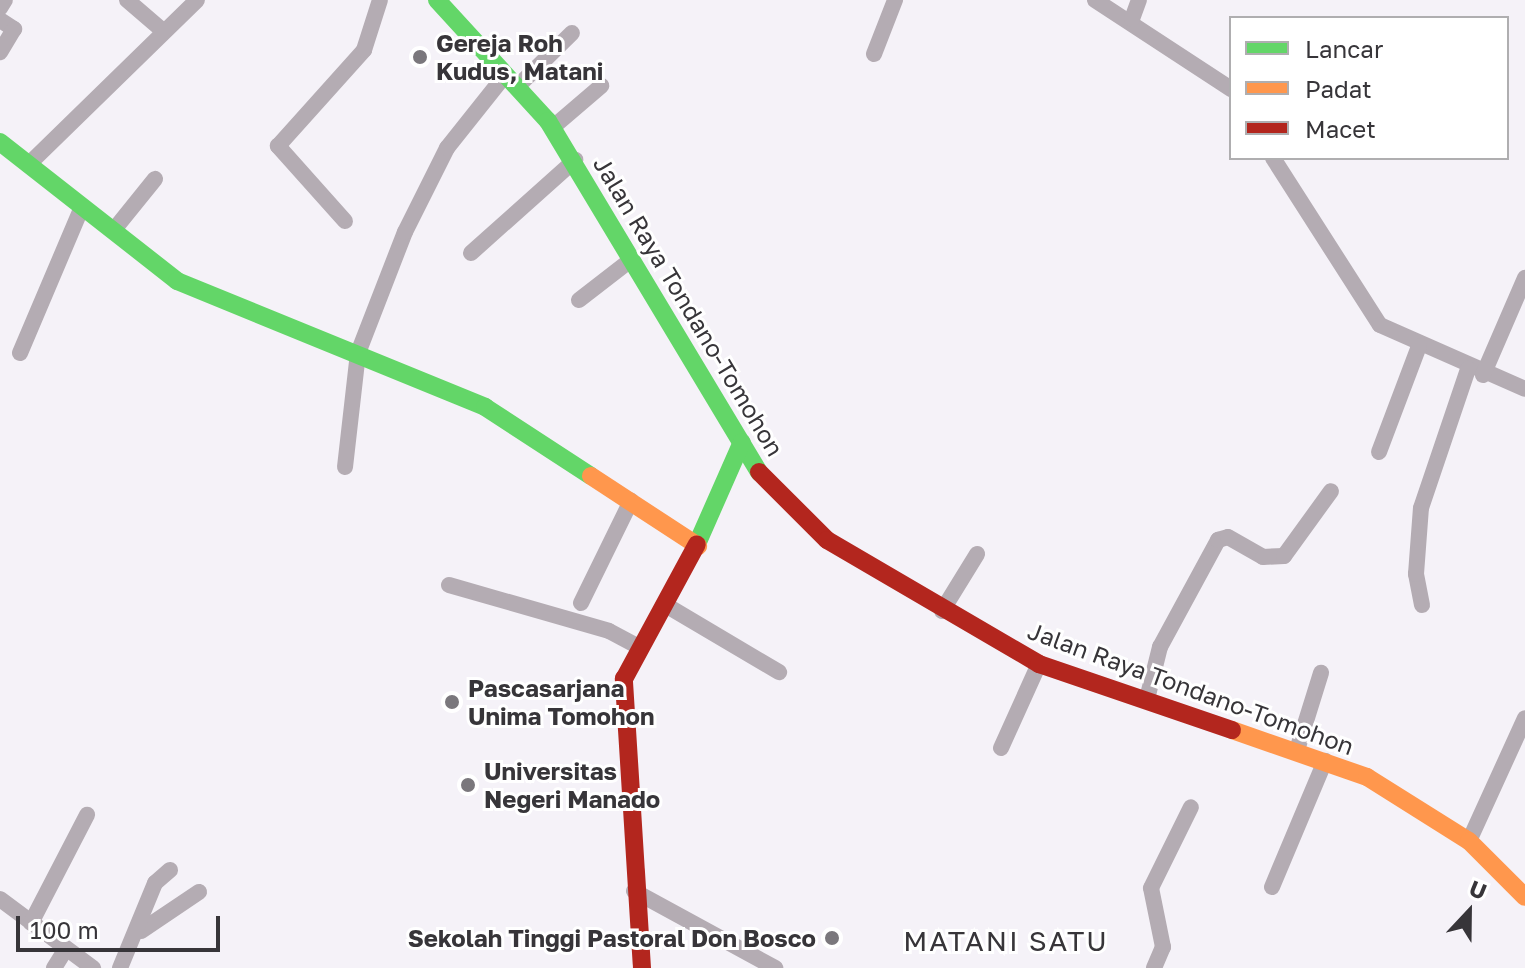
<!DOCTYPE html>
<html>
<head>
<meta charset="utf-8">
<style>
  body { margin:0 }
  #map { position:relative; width:1525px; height:968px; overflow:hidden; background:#f5f2f8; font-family:"Golos Text",sans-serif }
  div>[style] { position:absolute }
  .street>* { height:16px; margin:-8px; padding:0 8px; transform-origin:8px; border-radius:8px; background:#b4acb3 }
  .fast>* { height:18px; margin:-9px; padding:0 9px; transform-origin:9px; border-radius:9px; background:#63d668 }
  .slow>* { height:18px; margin:-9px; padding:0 9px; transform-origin:9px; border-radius:9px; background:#ff974d }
  .jam>* { height:18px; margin:-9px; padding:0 9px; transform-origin:9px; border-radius:9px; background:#b3261e }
  .dots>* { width:22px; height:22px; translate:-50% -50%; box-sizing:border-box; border:4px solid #fff; border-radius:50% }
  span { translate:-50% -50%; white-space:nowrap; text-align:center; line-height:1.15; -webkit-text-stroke:6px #fff; paint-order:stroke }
  .poi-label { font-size:24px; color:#373539; font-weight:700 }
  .left { translate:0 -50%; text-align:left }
  .right { translate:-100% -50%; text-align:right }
  .street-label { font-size:24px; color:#373539 }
  .quarter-label { font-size:28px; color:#373539; letter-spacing:2px }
  .legend { position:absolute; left:1229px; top:16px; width:280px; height:144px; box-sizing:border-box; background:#fff; border:2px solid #afaeb0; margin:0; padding:10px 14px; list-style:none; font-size:24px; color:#373539 }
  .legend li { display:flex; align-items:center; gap:16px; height:40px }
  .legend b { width:40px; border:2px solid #afaeb0 }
  .north { position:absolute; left:1429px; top:872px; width:80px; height:80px; -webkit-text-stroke:6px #fff; paint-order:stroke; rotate:22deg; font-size:22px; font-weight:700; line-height:32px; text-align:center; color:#373539 }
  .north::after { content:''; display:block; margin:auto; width:28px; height:36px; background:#373539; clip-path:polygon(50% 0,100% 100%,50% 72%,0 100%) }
  .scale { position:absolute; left:16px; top:916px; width:204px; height:36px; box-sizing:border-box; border:4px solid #373539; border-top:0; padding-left:10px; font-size:24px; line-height:28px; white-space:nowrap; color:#373539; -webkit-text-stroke:6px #fff; paint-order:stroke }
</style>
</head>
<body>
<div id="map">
  <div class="street">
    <div style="left:127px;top:0;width:48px;rotate:40.7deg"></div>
    <div style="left:1095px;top:0;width:163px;rotate:33.2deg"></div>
    <div style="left:0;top:8px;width:9px;rotate:-58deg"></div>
    <div style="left:1132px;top:19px;width:20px;rotate:-70deg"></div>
    <div style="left:0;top:20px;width:17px;rotate:33deg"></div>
    <div style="left:14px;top:29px;width:27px;rotate:121deg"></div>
    <div style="left:874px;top:54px;width:58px;rotate:-68.7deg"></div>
    <div style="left:517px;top:87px;width:77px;rotate:-44.5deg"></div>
    <div style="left:552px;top:128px;width:65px;rotate:-40.6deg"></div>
    <div style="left:1273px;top:158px;width:198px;rotate:57.4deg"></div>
    <div style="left:1380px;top:325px;width:158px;rotate:23.8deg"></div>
    <div style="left:28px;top:165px;width:236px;rotate:-44.3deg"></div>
    <div style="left:345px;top:221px;width:101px;rotate:-131.8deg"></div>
    <div style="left:278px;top:146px;width:129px;rotate:-48.1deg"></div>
    <div style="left:364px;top:50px;width:52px;rotate:-72.3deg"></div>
    <div style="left:113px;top:231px;width:67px;rotate:-51.1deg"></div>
    <div style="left:471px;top:253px;width:140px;rotate:-41.8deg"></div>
    <div style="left:579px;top:300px;width:67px;rotate:-37.7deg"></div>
    <div style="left:20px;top:353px;width:159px;rotate:-67deg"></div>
    <div style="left:1483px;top:375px;width:106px;rotate:-66.6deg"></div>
    <div style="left:1379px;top:452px;width:113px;rotate:-69.3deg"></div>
    <div style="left:345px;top:467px;width:115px;rotate:-83.5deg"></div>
    <div style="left:358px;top:353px;width:130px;rotate:-68.8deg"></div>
    <div style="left:405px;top:232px;width:94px;rotate:-63.4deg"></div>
    <div style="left:447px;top:148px;width:93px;rotate:-51.5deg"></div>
    <div style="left:449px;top:585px;width:166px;rotate:16deg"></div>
    <div style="left:609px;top:631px;width:34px;rotate:28deg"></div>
    <div style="left:581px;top:603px;width:114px;rotate:-63.9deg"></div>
    <div style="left:1422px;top:605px;width:32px;rotate:-101deg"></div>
    <div style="left:1416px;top:574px;width:66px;rotate:-85.7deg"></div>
    <div style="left:1421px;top:508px;width:147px;rotate:-71.3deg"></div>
    <div style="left:669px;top:607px;width:128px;rotate:30.6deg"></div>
    <div style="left:942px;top:611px;width:67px;rotate:-58.4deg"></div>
    <div style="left:1147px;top:699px;width:54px;rotate:-76deg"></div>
    <div style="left:1160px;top:647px;width:122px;rotate:-61.5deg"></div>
    <div style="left:1218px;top:540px;width:10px;rotate:-17deg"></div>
    <div style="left:1228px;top:537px;width:40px;rotate:29.7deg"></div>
    <div style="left:1263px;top:557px;width:21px;rotate:-3deg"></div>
    <div style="left:1284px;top:556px;width:80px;rotate:-54.1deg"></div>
    <div style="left:1001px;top:748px;width:92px;rotate:-65.7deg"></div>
    <div style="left:1297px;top:750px;width:81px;rotate:-72.7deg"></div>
    <div style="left:1469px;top:841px;width:135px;rotate:-65.5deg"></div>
    <div style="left:1272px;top:887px;width:137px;rotate:-67.2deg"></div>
    <div style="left:634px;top:891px;width:161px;rotate:28.6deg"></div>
    <div style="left:0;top:899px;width:116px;rotate:36.6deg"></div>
    <div style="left:31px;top:923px;width:122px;rotate:-62.6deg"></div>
    <div style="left:141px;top:931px;width:70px;rotate:-33.9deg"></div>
    <div style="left:54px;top:968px;width:22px;rotate:-58deg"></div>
    <div style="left:120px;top:968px;width:92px;rotate:-67.6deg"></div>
    <div style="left:155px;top:883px;width:20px;rotate:-41deg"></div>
    <div style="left:1154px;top:968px;width:23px;rotate:-67deg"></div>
    <div style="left:1163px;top:947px;width:60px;rotate:-101.5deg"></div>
    <div style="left:1151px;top:888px;width:90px;rotate:-63.7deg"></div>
  </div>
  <div class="fast">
    <div style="left:437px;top:0;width:164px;rotate:47.5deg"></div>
    <div style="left:548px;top:121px;width:410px;rotate:59deg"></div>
    <div style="left:0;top:142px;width:225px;rotate:38.1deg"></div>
    <div style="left:177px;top:281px;width:333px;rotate:22.2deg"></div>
    <div style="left:485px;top:407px;width:126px;rotate:33.1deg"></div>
    <div style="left:697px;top:544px;width:111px;rotate:-66.2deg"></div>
  </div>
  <div class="slow">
    <div style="left:591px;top:476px;width:128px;rotate:33.2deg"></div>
    <div style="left:1232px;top:730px;width:143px;rotate:19.2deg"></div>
    <div style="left:1367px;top:777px;width:120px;rotate:32.1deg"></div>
    <div style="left:1469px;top:841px;width:79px;rotate:45deg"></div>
  </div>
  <div class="jam">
    <div style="left:759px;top:472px;width:96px;rotate:45deg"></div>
    <div style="left:827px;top:540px;width:246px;rotate:30.3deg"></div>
    <div style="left:1039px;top:664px;width:204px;rotate:18.9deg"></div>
    <div style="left:642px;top:968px;width:290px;rotate:-93.6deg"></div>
    <div style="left:624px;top:679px;width:153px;rotate:-61.6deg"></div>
  </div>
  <div class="dots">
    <div style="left:420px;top:57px;background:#7a777c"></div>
    <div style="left:452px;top:702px;background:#7a777c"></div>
    <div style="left:468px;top:785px;background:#7a777c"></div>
    <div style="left:832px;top:938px;background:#7a777c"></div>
  </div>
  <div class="poi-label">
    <span class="left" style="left:436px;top:57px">Gereja Roh<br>Kudus, Matani</span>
    <span class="left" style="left:468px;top:702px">Pascasarjana<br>Unima Tomohon</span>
    <span class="left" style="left:484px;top:785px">Universitas<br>Negeri Manado</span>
    <span class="right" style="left:816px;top:938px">Sekolah Tinggi Pastoral Don Bosco</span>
  </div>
  <div class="street-label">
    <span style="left:689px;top:306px;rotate:59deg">Jalan Raya Tondano-Tomohon</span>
    <span style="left:1191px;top:688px;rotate:20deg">Jalan Raya Tondano-Tomohon</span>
  </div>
  <div class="quarter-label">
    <span style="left:1006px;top:941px">MATANI SATU</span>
  </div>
  <ul class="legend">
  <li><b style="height:10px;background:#63d668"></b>Lancar</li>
  <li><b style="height:10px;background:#ff974d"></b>Padat</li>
  <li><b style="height:10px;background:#b3261e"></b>Macet</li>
  </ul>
  <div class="north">U</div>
  <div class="scale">100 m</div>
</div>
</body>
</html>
